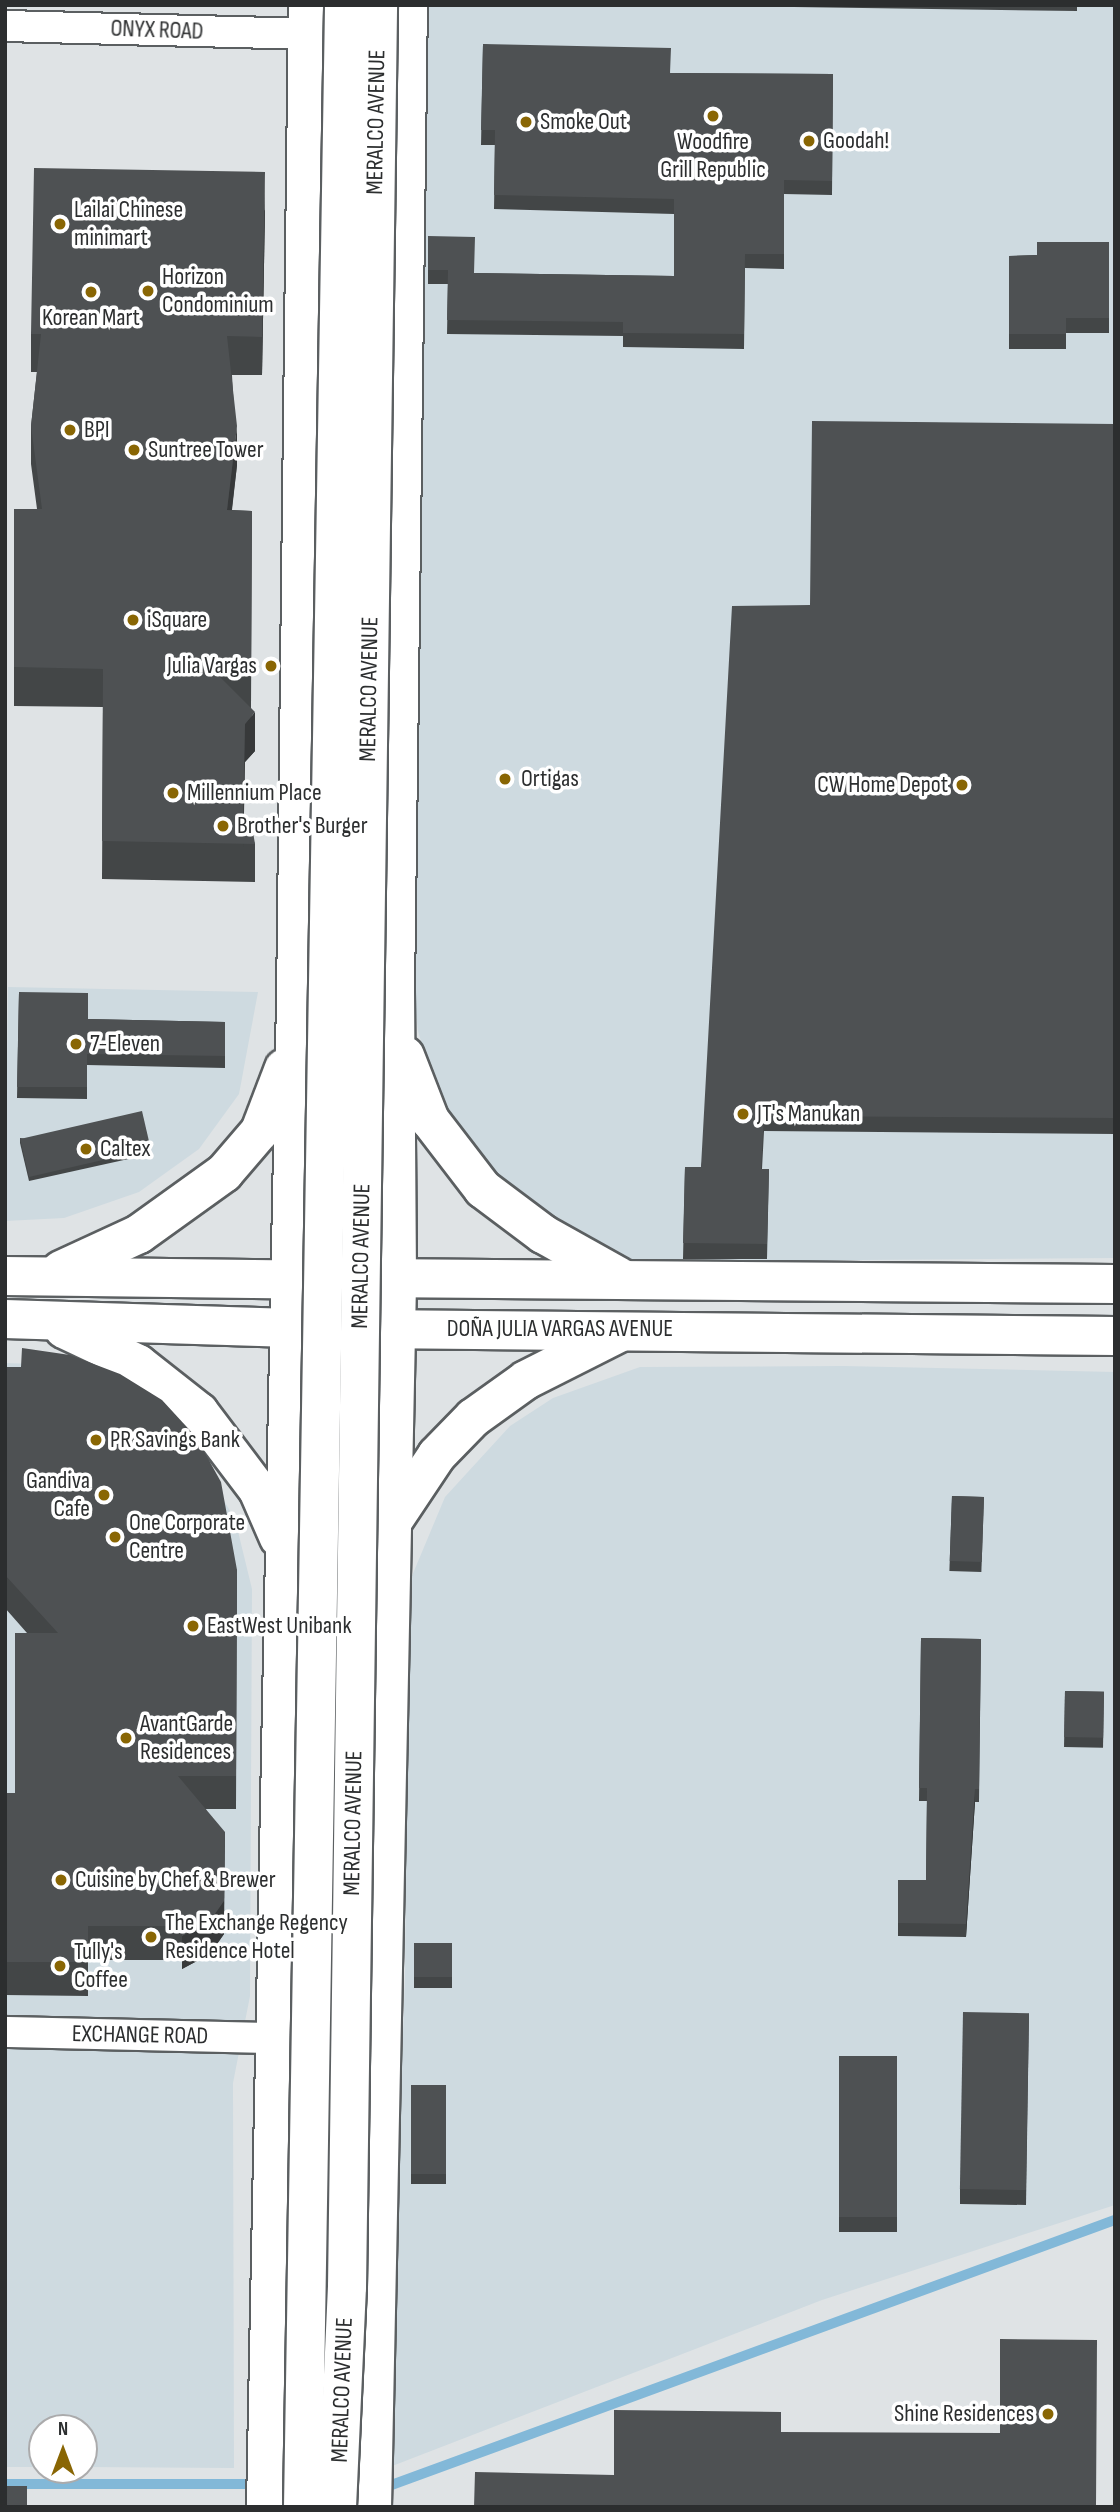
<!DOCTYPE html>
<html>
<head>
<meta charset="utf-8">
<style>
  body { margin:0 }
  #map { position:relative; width:1120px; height:2512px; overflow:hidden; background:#dfe3e5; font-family:"Sofia Sans Condensed",sans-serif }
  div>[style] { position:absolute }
  .built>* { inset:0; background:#cedae0 }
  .stream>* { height:10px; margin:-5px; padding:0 5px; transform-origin:5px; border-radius:5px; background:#82b8d8 }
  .roads { filter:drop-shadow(2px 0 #5b5f61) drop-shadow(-2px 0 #5b5f61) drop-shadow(0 2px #5b5f61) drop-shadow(0 -2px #5b5f61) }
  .minor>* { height:30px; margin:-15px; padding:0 15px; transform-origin:15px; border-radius:15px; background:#fff }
  .secondary>* { height:38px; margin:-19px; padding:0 19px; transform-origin:19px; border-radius:19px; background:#fff }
  .bridges { filter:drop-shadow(2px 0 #5b5f61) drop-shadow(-2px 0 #5b5f61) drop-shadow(0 2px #5b5f61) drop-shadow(0 -2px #5b5f61) }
  .secondary-bridge>* { height:38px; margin:-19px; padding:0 19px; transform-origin:19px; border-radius:19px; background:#fff }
  .wall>* { inset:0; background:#434647; transform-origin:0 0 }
  .shaded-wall>* { inset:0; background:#37393a; transform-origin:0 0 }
  .building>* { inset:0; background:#4e5153; transform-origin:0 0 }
  .dots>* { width:19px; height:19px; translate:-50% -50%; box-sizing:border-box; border:4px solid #fff; border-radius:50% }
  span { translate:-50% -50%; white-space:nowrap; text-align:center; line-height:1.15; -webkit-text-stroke:7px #fff; paint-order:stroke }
  .street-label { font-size:24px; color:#2c2e2f }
  .poi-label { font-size:24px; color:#2c2e2f }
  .left { translate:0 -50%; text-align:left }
  .right { translate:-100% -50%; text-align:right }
  .frame { position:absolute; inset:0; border:7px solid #2c2e2f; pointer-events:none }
  .north { position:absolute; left:28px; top:2414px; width:70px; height:70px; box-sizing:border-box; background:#fff; border:2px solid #ababac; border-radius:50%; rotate:0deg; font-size:19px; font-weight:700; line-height:28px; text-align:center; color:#2c2e2f }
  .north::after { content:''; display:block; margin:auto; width:24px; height:32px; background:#896604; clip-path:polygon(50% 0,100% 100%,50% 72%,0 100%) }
</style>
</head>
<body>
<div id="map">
  <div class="built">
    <div style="clip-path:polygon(422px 5px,1115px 5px,1115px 1258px,617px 1262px,511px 1190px,466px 1146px,436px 1092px,418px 1031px,404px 900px)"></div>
    <div style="clip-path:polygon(8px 987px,258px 992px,239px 1094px,199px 1149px,139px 1192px,64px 1218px,5px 1221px)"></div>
    <div style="clip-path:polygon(5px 1363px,34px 1364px,206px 1471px,235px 1519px,252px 1589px,250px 1996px,233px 2083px,234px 2468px,84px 2467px,84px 2428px,42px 2428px,42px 2467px,5px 2467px)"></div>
    <div style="clip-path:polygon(843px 1366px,1115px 1372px,1115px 2205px,822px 2300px,387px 2468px,405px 1979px,409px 1583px,445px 1497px,510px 1426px,553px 1398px,640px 1367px)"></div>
  </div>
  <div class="stream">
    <div style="left:5px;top:2484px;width:247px"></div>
    <div style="left:386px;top:2487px;width:776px;rotate:-20.12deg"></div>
  </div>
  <div class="roads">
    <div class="minor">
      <div style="left:5px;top:26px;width:303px;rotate:1.5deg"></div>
      <div style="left:5px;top:2032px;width:270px;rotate:1.3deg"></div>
    </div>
    <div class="secondary">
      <div style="left:405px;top:1056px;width:69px;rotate:68.7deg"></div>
      <div style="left:430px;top:1120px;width:87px;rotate:52.5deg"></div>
      <div style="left:483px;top:1189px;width:75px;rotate:36.9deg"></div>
      <div style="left:543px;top:1234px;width:86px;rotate:29.2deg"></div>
      <div style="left:61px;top:1270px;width:86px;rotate:-24.8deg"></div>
      <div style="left:139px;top:1234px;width:105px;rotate:-35.7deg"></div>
      <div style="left:224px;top:1173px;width:55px;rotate:-49.4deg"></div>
      <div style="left:260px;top:1131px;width:67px;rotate:-69.1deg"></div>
      <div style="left:5px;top:1276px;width:310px;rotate:0.7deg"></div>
      <div style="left:371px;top:1278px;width:744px;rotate:0.46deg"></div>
      <div style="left:5px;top:1319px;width:310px;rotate:1.8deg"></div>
      <div style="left:64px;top:1329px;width:82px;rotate:25.3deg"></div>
      <div style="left:138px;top:1364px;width:78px;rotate:38.2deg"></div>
      <div style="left:199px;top:1412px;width:98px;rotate:52.9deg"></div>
      <div style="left:258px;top:1490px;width:52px;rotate:66.4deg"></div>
      <div style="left:371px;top:1329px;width:744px;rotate:0.54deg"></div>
      <div style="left:393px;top:1521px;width:79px;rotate:-56.3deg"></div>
      <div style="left:437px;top:1455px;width:52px;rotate:-45.8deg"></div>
      <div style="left:473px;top:1418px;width:65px;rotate:-35.6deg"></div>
      <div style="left:526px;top:1380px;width:104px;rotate:-26.8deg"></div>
      <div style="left:266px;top:2507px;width:1506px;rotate:-88.86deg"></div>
      <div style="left:296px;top:1001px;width:996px;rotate:-89.31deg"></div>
      <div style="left:372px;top:2507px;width:1229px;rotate:-88.83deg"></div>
      <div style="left:397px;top:1278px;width:286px;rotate:-90.4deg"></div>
      <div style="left:395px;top:992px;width:987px;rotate:-89.25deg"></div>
    </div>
  </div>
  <div class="bridges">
    <div class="secondary-bridge">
      <div style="left:303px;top:2507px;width:2502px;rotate:-89.06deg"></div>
      <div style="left:337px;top:2507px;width:220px;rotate:-87.4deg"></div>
      <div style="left:347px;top:2287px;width:2282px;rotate:-89.22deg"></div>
    </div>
  </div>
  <div class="wall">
    <div style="clip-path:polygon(794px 5px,1077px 5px,1077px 11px,794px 7px)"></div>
    <div style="clip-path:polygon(483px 44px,671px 73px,833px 74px,832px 195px,784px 194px,784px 269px,745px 268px,744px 349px,623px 347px,623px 336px,447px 334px,448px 284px,428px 284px,428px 236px,474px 273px,674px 276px,674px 214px,494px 209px,495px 145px,481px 145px)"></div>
    <div style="clip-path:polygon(265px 210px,262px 375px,232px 375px,237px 465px,232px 510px,252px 511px,251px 708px,255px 751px,245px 762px,244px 814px,255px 844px,255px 882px,102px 879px,103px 707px,14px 706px,14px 509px,37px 509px,31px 464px,31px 426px,37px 372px,31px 372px,31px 334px)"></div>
    <div style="clip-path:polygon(1109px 242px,1109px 333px,1066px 333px,1066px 349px,1009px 349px,1009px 256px,1037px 255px)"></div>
    <div style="clip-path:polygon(1115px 424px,1115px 1134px,764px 1131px,762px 1169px,769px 1169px,767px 1259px,683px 1259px,685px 1167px,701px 1167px,810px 605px)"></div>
    <div style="clip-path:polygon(19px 992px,88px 1019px,225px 1022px,225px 1068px,87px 1065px,87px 1099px,17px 1098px)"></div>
    <div style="clip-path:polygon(20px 1138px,151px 1154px,29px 1181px,20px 1143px)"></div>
    <div style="clip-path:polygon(5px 1367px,237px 1570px,236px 1809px,206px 1809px,224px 1934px,210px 1954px,182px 1969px,182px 1960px,88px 1960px,88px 1996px,5px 1995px,5px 1793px,15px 1793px,27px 1633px,5px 1608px)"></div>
    <div style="left:952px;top:1496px;width:32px;height:75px;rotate:2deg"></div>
    <div style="clip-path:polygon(921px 1638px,981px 1639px,979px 1802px,975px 1802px,966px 1937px,898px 1936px,898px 1880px,926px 1880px,927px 1801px,919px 1801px)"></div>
    <div style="left:1065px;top:1691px;width:39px;height:56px;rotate:1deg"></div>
    <div style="left:414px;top:1943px;width:38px;height:45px"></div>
    <div style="clip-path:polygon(1029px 2013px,1026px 2205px,960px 2204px,960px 2189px)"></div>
    <div style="left:839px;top:2056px;width:58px;height:176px"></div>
    <div style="left:411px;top:2085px;width:35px;height:99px"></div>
  </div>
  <div class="shaded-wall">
    <div style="clip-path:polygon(265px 172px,265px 210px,262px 375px,262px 337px)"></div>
    <div style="clip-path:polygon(237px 426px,237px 465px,227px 549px,227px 510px)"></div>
    <div style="clip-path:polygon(255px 712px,255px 751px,245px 762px,243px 851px,245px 724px)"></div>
    <div style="left:151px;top:1149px;width:5px;height:125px;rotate:90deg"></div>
    <div style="clip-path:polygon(975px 1789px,975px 1802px,966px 1937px,966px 1924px)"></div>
    <div style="clip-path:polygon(225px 1832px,224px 1934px,210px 1954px,182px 1969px,182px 1936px)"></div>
  </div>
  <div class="building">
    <div style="clip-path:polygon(483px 44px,671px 48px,670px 73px,833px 74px,832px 181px,784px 180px,784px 254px,745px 254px,744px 334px,623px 333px,623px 322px,447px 320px,448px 270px,428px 270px,428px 236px,475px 237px,474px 273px,674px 276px,674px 199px,494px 195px,495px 130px,481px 130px)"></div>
    <div style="clip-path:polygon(34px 168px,265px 172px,262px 337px,227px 336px,237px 426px,227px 510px,252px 511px,251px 672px,214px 671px,255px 712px,245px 724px,243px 813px,252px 826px,255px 844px,102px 841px,103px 669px,14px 667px,14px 509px,42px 509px,31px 426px,41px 334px,31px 334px)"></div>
    <div style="clip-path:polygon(1037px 242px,1109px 242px,1109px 318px,1066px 318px,1066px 334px,1009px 334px,1009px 256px,1037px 255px)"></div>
    <div style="clip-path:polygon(812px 421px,1115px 424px,1115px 1118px,764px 1116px,761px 1169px,769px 1169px,767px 1244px,683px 1243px,685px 1167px,701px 1167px,732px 606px,810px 605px)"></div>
    <div style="clip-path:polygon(19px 992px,88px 993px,88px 1019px,225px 1022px,225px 1056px,87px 1054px,87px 1087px,17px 1087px)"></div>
    <div style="left:142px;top:1111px;width:39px;height:125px;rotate:77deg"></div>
    <div style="clip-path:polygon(22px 1348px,70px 1355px,120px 1374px,162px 1400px,196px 1437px,221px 1482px,237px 1570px,236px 1776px,178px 1776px,225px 1832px,224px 1901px,210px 1921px,182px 1936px,182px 1926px,88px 1926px,88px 1962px,5px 1962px,5px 1793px,15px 1793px,15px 1633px,58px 1633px,5px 1575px,5px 1367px,21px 1367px)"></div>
    <div style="left:952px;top:1496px;width:32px;height:65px;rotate:2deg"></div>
    <div style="clip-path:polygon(921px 1638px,981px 1639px,979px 1789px,975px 1789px,966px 1924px,898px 1923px,898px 1880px,926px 1880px,927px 1788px,919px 1788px)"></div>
    <div style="left:1065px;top:1691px;width:39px;height:46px;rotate:1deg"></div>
    <div style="left:414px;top:1943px;width:38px;height:34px"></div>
    <div style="left:963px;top:2012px;width:66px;height:177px;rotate:1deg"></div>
    <div style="left:839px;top:2056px;width:58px;height:161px"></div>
    <div style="left:411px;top:2085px;width:35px;height:89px"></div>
    <div style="clip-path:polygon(1000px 2339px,1097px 2340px,1096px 2507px,474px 2507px,475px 2472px,614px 2475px,614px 2410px,781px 2412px,781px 2432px,1000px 2433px)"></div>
    <div style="left:5px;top:2486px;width:22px;height:21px"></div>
  </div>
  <div class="dots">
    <div style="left:713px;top:116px;background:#896604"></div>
    <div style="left:526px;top:122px;background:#896604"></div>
    <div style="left:809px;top:141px;background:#896604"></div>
    <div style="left:60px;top:224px;background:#896604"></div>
    <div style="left:148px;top:291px;background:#896604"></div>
    <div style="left:91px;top:292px;background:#896604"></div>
    <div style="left:70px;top:430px;background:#896604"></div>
    <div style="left:134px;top:450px;background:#896604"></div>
    <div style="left:133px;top:620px;background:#896604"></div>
    <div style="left:271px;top:666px;background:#896604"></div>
    <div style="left:505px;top:779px;background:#896604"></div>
    <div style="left:962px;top:785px;background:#896604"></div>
    <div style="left:173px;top:793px;background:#896604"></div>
    <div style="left:223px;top:826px;background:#896604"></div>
    <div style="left:76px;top:1044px;background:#896604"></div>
    <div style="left:743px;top:1114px;background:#896604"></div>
    <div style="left:86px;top:1149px;background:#896604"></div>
    <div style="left:96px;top:1440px;background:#896604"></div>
    <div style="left:104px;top:1495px;background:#896604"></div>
    <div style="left:115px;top:1537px;background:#896604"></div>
    <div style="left:193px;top:1626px;background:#896604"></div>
    <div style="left:126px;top:1738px;background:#896604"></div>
    <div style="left:61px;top:1880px;background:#896604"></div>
    <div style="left:151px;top:1937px;background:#896604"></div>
    <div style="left:60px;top:1966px;background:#896604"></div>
    <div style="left:1048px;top:2414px;background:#896604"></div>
  </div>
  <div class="street-label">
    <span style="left:157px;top:30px;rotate:2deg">ONYX ROAD</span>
    <span style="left:376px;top:122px;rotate:-89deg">MERALCO AVENUE</span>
    <span style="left:369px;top:689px;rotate:-89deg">MERALCO AVENUE</span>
    <span style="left:361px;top:1256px;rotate:-89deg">MERALCO AVENUE</span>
    <span style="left:560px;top:1329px">DOÑA JULIA VARGAS AVENUE</span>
    <span style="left:353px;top:1823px;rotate:-89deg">MERALCO AVENUE</span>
    <span style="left:140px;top:2035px;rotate:1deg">EXCHANGE ROAD</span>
    <span style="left:342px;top:2390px;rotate:-88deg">MERALCO AVENUE</span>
  </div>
  <div class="poi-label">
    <span class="left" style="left:540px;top:122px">Smoke Out</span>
    <span class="left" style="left:823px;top:141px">Goodah!</span>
    <span style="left:713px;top:156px">Woodfire<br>Grill Republic</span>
    <span class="left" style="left:74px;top:224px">Lailai Chinese<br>minimart</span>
    <span class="left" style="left:162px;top:291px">Horizon<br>Condominium</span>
    <span style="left:91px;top:318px">Korean Mart</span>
    <span class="left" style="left:84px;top:430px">BPI</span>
    <span class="left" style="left:148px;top:450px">Suntree Tower</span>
    <span class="left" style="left:147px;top:620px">iSquare</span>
    <span class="right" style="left:257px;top:666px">Julia Vargas</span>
    <span class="left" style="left:521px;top:779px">Ortigas</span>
    <span class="right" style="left:948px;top:785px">CW Home Depot</span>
    <span class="left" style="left:187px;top:793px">Millennium Place</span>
    <span class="left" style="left:237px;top:826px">Brother's Burger</span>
    <span class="left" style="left:90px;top:1044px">7-Eleven</span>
    <span class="left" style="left:757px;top:1114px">JT's Manukan</span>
    <span class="left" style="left:100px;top:1149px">Caltex</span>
    <span class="left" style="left:110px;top:1440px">PR Savings Bank</span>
    <span class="right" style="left:90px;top:1495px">Gandiva<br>Cafe</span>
    <span class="left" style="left:129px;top:1537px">One Corporate<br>Centre</span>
    <span class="left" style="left:207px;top:1626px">EastWest Unibank</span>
    <span class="left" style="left:140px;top:1738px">AvantGarde<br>Residences</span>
    <span class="left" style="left:75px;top:1880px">Cuisine by Chef &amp; Brewer</span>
    <span class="left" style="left:165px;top:1937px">The Exchange Regency<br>Residence Hotel</span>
    <span class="left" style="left:74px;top:1966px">Tully's<br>Coffee</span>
    <span class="right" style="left:1034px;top:2414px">Shine Residences</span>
  </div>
  <div class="frame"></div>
  <div class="north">N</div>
</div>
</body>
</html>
